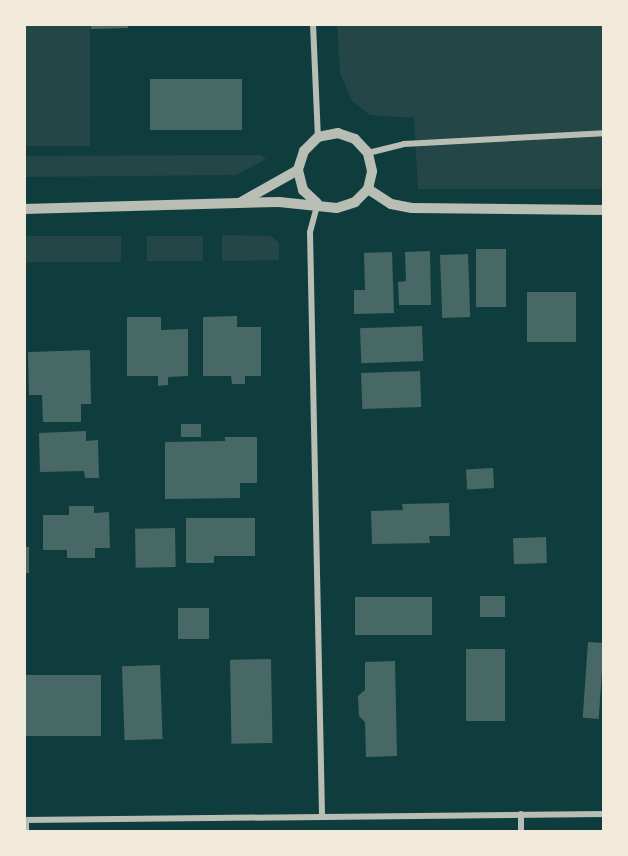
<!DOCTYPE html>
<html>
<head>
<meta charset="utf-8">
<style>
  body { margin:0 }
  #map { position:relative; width:628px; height:856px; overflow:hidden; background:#0f3d3e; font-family:"Space Grotesk",sans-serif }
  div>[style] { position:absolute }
  .green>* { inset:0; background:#244646; transform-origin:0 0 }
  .building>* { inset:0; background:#486865; transform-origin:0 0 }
  .minor>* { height:6px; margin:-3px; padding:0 3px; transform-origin:3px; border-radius:3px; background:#b8beb3 }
  .tertiary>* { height:10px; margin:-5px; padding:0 5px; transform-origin:5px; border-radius:5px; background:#b8beb3 }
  span { translate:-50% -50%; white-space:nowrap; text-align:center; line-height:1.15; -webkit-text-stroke:5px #f1e9da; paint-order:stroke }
  .frame { position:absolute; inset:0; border:26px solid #f1e9da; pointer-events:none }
</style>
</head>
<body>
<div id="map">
  <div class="green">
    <div style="left:24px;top:24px;width:66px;height:122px"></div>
    <div style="clip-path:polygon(337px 24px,604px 24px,604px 189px,418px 189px,414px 118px,370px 115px,352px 101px,340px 73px)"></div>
    <div style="clip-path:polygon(261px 155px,266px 159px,236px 175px,24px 177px,24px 156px)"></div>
    <div style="clip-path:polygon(222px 235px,271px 236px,279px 243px,279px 260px,222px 261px)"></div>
    <div style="left:24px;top:236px;width:97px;height:26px"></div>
    <div style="left:147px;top:236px;width:56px;height:25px"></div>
  </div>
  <div class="building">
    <div style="clip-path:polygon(91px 24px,128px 24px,128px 28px,91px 29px)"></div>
    <div style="left:150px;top:79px;width:92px;height:51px"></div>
    <div style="left:476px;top:249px;width:30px;height:58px"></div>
    <div style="clip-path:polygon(430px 251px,431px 305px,399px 305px,398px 282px,406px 281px,405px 252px)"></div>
    <div style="clip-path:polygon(392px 252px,394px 313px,354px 314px,354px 290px,365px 290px,364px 253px)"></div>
    <div style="left:468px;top:254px;width:63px;height:28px;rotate:88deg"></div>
    <div style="left:527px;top:292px;width:49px;height:50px"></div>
    <div style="clip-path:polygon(237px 316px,237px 327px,261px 327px,261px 376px,245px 376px,245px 384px,232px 384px,231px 376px,203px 376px,203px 317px)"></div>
    <div style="clip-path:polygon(127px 317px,161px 317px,161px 330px,188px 329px,188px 376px,168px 377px,168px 385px,158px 386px,158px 376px,127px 376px)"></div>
    <div style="left:422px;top:326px;width:35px;height:62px;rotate:88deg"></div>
    <div style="clip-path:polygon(90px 350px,91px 404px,81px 404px,81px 422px,43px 422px,42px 395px,29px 395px,28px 352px)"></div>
    <div style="left:420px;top:371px;width:36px;height:59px;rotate:88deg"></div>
    <div style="left:181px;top:424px;width:20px;height:13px"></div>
    <div style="clip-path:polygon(86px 431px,86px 441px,98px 440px,99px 478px,85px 478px,84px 471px,40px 472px,39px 433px)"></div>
    <div style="clip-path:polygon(225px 437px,257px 437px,257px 483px,240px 483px,240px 498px,165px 499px,165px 442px,225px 441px)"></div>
    <div style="left:493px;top:468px;width:20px;height:27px;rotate:87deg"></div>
    <div style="clip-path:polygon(449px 503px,450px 536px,429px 536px,430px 543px,372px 544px,371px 511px,403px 510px,402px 504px)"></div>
    <div style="clip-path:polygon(69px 506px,94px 506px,94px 513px,109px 512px,110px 548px,95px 548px,95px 558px,67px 558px,67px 550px,43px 550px,43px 515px,69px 515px)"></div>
    <div style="clip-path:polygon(186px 518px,255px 518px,255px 556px,214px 556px,214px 563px,186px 563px)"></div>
    <div style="left:175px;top:528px;width:39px;height:40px;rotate:89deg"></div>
    <div style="left:546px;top:537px;width:26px;height:33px;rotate:88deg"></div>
    <div style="left:24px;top:547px;width:5px;height:26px"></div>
    <div style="left:480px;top:596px;width:25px;height:21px"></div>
    <div style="left:432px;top:597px;width:38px;height:77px;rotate:90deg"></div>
    <div style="left:178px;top:608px;width:31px;height:31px"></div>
    <div style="left:588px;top:642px;width:16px;height:76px;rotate:4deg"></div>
    <div style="left:466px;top:649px;width:39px;height:72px"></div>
    <div style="left:271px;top:659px;width:84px;height:41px;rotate:89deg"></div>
    <div style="clip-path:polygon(395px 661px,397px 756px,366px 757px,365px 722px,359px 716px,358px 696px,365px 690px,365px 662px)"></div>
    <div style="left:160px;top:665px;width:74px;height:38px;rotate:88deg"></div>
    <div style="left:24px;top:675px;width:77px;height:61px"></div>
  </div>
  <div class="minor">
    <div style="left:313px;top:24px;width:113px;rotate:87.5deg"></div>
    <div style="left:368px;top:153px;width:37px;rotate:-14deg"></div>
    <div style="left:404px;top:144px;width:200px;rotate:-3.1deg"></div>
    <div style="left:317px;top:206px;width:27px;rotate:105deg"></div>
    <div style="left:310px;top:232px;width:584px;rotate:88.82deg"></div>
    <div style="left:521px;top:814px;width:18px;rotate:90deg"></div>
    <div style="left:24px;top:820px;width:580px;rotate:-0.59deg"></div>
    <div style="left:26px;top:820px;width:12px;rotate:90deg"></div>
  </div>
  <div class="tertiary">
    <div style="left:368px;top:189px;width:27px;rotate:33deg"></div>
    <div style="left:391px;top:204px;width:21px;rotate:11deg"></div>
    <div style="left:412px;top:208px;width:192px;rotate:0.6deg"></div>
    <div style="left:241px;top:202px;width:65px;rotate:-29.3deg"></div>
    <div style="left:24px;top:209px;width:255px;rotate:-1.6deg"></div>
    <div style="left:279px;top:202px;width:58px;rotate:5.9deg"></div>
    <div style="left:337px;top:208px;width:19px;rotate:-18deg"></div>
    <div style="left:355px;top:202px;width:18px;rotate:-45deg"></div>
    <div style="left:368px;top:189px;width:18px;rotate:-77deg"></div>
    <div style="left:372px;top:171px;width:18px;rotate:-103deg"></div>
    <div style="left:368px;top:153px;width:19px;rotate:-133deg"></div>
    <div style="left:355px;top:139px;width:18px;rotate:-161deg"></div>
    <div style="left:338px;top:133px;width:20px;rotate:169deg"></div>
    <div style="left:318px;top:137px;width:20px;rotate:135deg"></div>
    <div style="left:304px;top:151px;width:20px;rotate:108deg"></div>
    <div style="left:298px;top:170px;width:21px;rotate:76deg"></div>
    <div style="left:303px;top:190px;width:19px;rotate:43deg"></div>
  </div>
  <div class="frame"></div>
</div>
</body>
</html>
